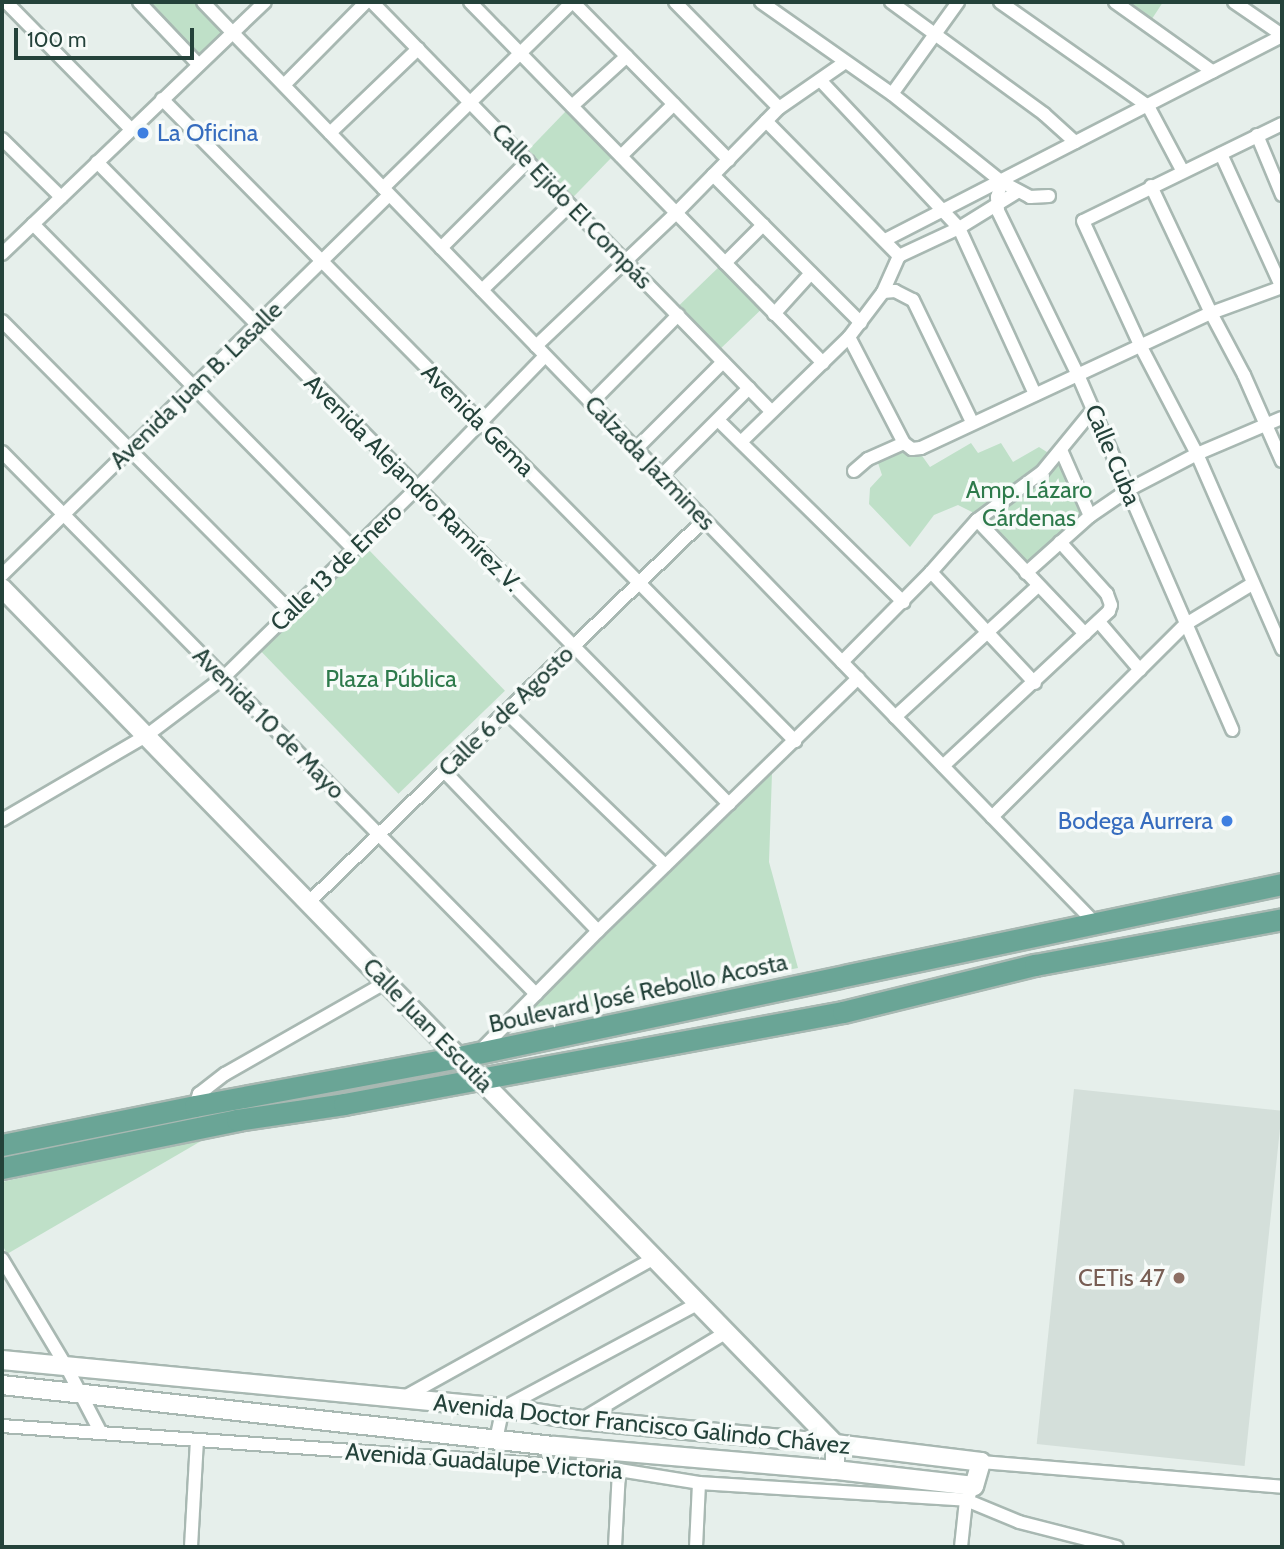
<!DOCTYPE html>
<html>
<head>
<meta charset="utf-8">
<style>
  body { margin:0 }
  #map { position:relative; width:1284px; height:1549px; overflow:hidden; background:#e6efeb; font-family:Cabin,sans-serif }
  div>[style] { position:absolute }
  .built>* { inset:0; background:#d4dfda; transform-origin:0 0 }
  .green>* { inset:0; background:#bfe0c8; transform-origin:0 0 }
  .roads { filter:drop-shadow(2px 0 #a8b8b2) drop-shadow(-2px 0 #a8b8b2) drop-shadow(0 2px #a8b8b2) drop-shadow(0 -2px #a8b8b2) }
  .street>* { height:12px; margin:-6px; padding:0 6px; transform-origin:6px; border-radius:6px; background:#fff }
  .secondary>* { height:18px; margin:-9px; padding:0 9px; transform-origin:9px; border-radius:9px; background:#fff }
  .primary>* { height:21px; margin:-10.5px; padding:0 10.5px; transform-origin:10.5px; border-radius:10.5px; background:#6aa596 }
  .dots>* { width:19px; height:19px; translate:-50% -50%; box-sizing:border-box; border:4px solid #f7fbf9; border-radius:50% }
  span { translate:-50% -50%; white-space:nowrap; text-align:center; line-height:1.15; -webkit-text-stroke:7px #f7fbf9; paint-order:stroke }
  .shop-label { font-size:24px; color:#366cbe }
  .left { translate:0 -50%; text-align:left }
  .right { translate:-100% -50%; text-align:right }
  .street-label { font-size:24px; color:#24423a }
  .park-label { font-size:24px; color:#2d7a4b }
  .education-label { font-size:24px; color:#785e54 }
  .frame { position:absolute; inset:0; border:4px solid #24423a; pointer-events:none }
  .scale { position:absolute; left:14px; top:28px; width:180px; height:32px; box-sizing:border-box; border:4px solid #24423a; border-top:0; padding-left:9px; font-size:21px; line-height:24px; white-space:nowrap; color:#24423a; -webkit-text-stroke:5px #f7fbf9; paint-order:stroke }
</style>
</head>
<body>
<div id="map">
  <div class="built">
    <div style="left:1074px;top:1089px;width:209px;height:357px;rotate:6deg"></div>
  </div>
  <div class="green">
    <div style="clip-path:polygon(146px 2px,195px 2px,226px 32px,198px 58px)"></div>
    <div style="clip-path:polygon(1115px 2px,1163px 2px,1148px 25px)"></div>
    <div style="left:566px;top:111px;width:65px;height:60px;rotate:44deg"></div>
    <div style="left:723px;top:263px;width:60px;height:64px;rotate:46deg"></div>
    <div style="clip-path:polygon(971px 443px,978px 453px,1001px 443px,1013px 462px,1039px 447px,1061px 461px,1084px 515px,1026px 568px,976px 514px,958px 505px,934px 515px,910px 547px,869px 504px,870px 488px,882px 475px,877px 460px,904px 450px,920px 453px,930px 467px)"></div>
    <div style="left:366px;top:547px;width:200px;height:148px;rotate:46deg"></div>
    <div style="clip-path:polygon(772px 773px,769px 862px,798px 968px,519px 1020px)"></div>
    <div style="clip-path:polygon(208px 1137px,7px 1254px,2px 1244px,2px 1182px)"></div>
  </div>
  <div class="roads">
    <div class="street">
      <div style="left:6px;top:2px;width:178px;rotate:45.5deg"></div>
      <div style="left:139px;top:2px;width:86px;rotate:46.4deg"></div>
      <div style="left:203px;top:2px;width:1284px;rotate:45.92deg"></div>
      <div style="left:372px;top:2px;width:571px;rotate:45.71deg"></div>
      <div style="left:470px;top:2px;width:505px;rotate:45.64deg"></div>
      <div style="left:573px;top:2px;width:222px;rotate:45.4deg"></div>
      <div style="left:675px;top:2px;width:148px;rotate:45.5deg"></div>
      <div style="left:761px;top:2px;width:160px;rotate:35.1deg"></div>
      <div style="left:892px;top:94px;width:141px;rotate:38.7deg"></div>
      <div style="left:1002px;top:182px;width:32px;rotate:28deg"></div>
      <div style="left:1030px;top:197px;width:19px;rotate:-3deg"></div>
      <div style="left:891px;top:2px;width:190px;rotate:36.2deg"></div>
      <div style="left:1044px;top:114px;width:42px;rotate:42.1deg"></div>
      <div style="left:1000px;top:2px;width:181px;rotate:35.1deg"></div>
      <div style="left:1148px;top:106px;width:72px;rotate:62deg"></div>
      <div style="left:1115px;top:2px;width:120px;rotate:35.5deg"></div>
      <div style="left:1234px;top:2px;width:58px;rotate:34.5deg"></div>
      <div style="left:820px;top:80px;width:203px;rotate:46.8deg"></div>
      <div style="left:959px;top:228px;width:183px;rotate:65.4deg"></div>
      <div style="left:284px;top:85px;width:117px;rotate:-45.3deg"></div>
      <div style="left:892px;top:94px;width:113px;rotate:-54.3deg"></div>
      <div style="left:162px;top:99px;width:902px;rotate:45.4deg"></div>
      <div style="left:572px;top:106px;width:74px;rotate:-42.3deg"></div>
      <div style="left:766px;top:121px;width:190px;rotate:45.4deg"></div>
      <div style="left:1282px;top:124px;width:221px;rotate:154deg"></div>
      <div style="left:1083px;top:221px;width:136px;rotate:65.3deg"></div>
      <div style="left:1140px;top:345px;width:123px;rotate:62.4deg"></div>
      <div style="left:1197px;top:454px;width:213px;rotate:66.4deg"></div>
      <div style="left:330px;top:133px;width:122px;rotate:-43.7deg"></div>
      <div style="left:1257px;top:135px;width:65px;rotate:67.4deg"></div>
      <div style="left:2px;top:139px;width:83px;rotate:44.5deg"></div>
      <div style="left:1221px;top:154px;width:147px;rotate:65.5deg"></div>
      <div style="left:621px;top:156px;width:74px;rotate:-44.5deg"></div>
      <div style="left:97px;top:162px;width:901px;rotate:45.45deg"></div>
      <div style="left:713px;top:175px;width:209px;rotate:45deg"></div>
      <div style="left:1002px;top:182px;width:16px;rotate:108deg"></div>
      <div style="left:997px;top:197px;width:14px;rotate:86deg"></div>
      <div style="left:998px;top:211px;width:182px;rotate:64deg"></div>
      <div style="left:1078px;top:375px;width:387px;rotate:66.5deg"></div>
      <div style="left:1151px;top:186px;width:140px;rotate:64.7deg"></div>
      <div style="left:1211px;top:313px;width:70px;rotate:62deg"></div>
      <div style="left:1244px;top:375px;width:94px;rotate:66.2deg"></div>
      <div style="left:383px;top:188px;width:265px;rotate:-44.5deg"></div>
      <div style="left:33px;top:224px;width:455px;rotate:45.4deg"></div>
      <div style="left:885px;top:240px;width:446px;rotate:-27.2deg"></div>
      <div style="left:441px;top:248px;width:123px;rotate:-45deg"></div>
      <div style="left:2px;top:254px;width:364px;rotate:-43.8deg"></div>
      <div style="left:899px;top:256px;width:66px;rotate:-25deg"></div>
      <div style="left:959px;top:228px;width:70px;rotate:-31.7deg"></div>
      <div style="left:725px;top:263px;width:54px;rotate:-45deg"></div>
      <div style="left:482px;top:290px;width:122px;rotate:-44deg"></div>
      <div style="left:883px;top:292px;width:12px;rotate:-5deg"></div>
      <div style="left:895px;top:291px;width:20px;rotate:27deg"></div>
      <div style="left:913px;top:300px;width:136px;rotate:64.2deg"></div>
      <div style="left:774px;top:314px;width:55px;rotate:-47.9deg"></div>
      <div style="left:2px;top:321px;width:409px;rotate:45.2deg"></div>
      <div style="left:849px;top:337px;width:119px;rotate:62.6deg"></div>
      <div style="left:904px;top:443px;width:10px;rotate:37deg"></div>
      <div style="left:912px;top:449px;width:9px;rotate:-6deg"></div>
      <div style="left:921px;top:448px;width:320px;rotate:-25deg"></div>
      <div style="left:1211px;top:313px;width:76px;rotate:-20.1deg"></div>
      <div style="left:536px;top:346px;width:193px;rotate:-43.5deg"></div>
      <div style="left:676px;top:213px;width:147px;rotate:-45.6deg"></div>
      <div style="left:779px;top:108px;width:79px;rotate:-34.7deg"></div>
      <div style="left:591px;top:403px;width:124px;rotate:-45.3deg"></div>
      <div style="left:718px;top:420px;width:260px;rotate:44.5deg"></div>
      <div style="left:741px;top:442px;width:151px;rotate:-44.2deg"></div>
      <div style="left:849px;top:337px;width:56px;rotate:-52.9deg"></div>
      <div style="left:883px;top:292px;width:39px;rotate:-66deg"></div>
      <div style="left:636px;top:449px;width:123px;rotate:-45deg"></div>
      <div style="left:1061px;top:450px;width:72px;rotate:66.3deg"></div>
      <div style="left:2px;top:452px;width:761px;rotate:45.43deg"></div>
      <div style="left:854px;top:471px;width:18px;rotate:-41deg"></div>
      <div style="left:868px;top:459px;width:39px;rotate:-24deg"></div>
      <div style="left:662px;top:475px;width:123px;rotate:-45deg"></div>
      <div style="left:977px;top:520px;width:157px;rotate:46.5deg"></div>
      <div style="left:931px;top:572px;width:152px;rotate:46.9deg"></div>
      <div style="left:1026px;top:573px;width:86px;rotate:-41.7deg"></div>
      <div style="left:1090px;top:516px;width:46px;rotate:-34.4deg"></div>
      <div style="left:1128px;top:490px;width:78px;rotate:-27.6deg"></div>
      <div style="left:1197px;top:454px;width:92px;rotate:-23deg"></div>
      <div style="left:2px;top:575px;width:542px;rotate:-44.48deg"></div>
      <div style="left:1099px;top:622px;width:63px;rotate:49.5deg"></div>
      <div style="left:842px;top:662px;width:127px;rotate:-45.3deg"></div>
      <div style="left:931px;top:572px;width:69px;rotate:-48.5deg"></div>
      <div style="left:977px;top:520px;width:81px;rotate:-36.4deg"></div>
      <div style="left:1042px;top:472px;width:80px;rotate:-50.6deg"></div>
      <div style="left:506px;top:712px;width:221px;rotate:43.9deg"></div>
      <div style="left:895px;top:717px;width:194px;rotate:-42.5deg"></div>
      <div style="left:943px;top:766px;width:227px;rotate:-43deg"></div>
      <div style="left:1109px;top:611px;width:6px;rotate:-72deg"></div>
      <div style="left:1111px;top:605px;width:12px;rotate:-110deg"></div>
      <div style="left:1107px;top:594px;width:70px;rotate:-132.1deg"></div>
      <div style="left:444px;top:771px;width:222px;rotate:46.1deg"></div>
      <div style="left:992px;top:817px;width:274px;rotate:-44.9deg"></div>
      <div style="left:1186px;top:624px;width:77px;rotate:-31.2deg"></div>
      <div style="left:2px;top:820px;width:167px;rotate:-30.3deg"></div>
      <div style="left:146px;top:736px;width:98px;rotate:-37.1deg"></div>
      <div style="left:224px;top:677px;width:272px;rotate:-44.4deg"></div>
      <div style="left:418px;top:487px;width:182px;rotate:-45.9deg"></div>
      <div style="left:308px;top:903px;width:551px;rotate:-44.04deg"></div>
      <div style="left:479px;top:1052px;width:170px;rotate:-45.5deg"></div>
      <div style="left:598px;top:931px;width:363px;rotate:-44.2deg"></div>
      <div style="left:195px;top:1106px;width:13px;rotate:-72deg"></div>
      <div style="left:199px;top:1094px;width:33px;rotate:-38deg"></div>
      <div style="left:225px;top:1074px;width:185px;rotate:-29.7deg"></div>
      <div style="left:2px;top:1259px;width:125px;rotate:59.1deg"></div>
      <div style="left:66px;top:1366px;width:73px;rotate:62.4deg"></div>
      <div style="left:401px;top:1399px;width:290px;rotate:-29.1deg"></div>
      <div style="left:581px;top:1420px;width:170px;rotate:-31.1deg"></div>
      <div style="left:2px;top:1426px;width:619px;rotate:4.08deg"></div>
      <div style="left:619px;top:1470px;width:81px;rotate:9.2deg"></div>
      <div style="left:699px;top:1483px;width:268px;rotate:3.6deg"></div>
      <div style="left:966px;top:1500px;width:57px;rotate:22.5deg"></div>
      <div style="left:1019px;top:1522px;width:101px;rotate:14.3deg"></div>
      <div style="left:496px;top:1440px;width:33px;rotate:-78deg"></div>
      <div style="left:503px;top:1408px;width:222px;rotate:-28.2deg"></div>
      <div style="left:981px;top:1462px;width:302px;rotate:4.7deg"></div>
      <div style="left:191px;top:1547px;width:107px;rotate:-86.8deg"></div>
      <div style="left:615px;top:1547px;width:77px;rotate:-87deg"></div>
      <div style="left:696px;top:1547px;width:64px;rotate:-87.3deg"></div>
      <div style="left:961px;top:1547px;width:47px;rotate:-83.9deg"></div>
      <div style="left:966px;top:1500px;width:7px;rotate:-56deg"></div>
    </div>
    <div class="secondary">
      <div style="left:2px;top:588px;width:1194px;rotate:45.78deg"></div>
      <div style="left:835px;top:1444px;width:26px;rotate:90deg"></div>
      <div style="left:2px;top:1360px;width:503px;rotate:5.47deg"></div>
      <div style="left:503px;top:1408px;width:79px;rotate:8.7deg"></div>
      <div style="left:581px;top:1420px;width:255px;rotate:5.4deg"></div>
      <div style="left:835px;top:1444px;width:147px;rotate:7deg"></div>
      <div style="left:981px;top:1462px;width:25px;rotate:106deg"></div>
      <div style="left:974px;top:1486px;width:140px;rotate:-173.4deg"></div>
      <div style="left:835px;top:1470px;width:283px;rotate:-175.1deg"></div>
      <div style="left:553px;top:1446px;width:554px;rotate:-173.68deg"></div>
    </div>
    <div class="primary">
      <div style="left:2px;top:1145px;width:197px;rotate:-11.4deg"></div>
      <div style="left:195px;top:1106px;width:269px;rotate:-10.5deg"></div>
      <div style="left:459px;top:1057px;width:841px;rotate:-11.87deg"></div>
      <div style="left:2px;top:1168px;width:240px;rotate:-11.5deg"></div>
      <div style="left:237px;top:1120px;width:108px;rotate:-8.5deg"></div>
      <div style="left:344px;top:1104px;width:507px;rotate:-10.45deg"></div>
      <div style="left:843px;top:1012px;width:198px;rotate:-13.8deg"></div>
      <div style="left:1035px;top:965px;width:251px;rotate:-10.5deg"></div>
    </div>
  </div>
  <div class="dots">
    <div style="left:143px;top:133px;background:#3f7fe0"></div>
    <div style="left:1227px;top:821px;background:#3f7fe0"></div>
    <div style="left:1179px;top:1278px;background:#8d6e63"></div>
  </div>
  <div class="shop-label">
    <span class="left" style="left:157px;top:133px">La Oficina</span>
    <span class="right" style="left:1213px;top:821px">Bodega Aurrera</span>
  </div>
  <div class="street-label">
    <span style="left:572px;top:206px;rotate:46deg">Calle Ejido El Compás</span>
    <span style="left:196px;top:385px;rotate:-44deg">Avenida Juan B. Lasalle</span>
    <span style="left:478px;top:420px;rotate:45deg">Avenida Gema</span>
    <span style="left:1113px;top:455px;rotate:67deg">Calle Cuba</span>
    <span style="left:650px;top:463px;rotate:46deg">Calzada Jazmines</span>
    <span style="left:413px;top:483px;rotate:45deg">Avenida Alejandro Ramírez V.</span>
    <span style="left:336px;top:567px;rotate:-44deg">Calle 13 de Enero</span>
    <span style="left:506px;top:711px;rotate:-44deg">Calle 6 de Agosto</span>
    <span style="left:269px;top:723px;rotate:45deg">Avenida 10 de Mayo</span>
    <span style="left:638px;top:993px;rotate:-12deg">Boulevard José Rebollo Acosta</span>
    <span style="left:428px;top:1025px;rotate:46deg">Calle Juan Escutia</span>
    <span style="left:642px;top:1424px;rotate:6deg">Avenida Doctor Francisco Galindo Chávez</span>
    <span style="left:484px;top:1461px;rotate:4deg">Avenida Guadalupe Victoria</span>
  </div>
  <div class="park-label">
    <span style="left:1029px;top:504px">Amp. Lázaro<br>Cárdenas</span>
    <span style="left:391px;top:679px">Plaza Pública</span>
  </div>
  <div class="education-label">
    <span class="right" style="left:1165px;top:1278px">CETis 47</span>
  </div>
  <div class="frame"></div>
  <div class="scale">100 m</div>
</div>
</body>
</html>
